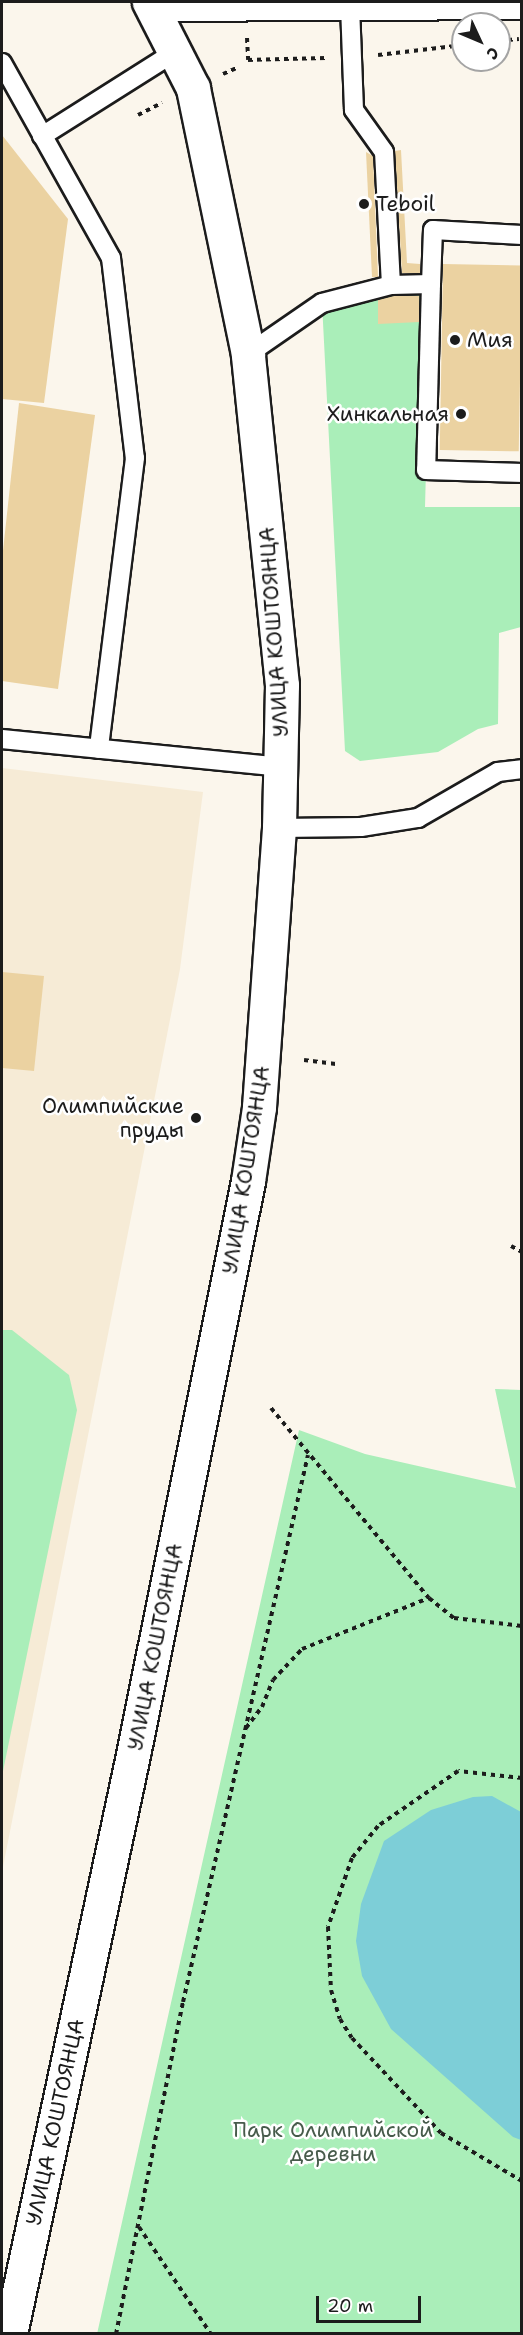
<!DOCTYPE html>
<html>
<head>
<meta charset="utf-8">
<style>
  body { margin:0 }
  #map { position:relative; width:523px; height:2335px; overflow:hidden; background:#fbf6ec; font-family:"Shantell Sans",sans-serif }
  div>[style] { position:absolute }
  .built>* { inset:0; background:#f6ebd6 }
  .green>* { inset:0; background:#aaeeb9 }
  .water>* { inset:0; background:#7dced7 }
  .building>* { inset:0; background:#ebd2a1; transform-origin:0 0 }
  .path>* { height:4px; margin-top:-2px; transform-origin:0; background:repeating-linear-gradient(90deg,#1c1c1c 0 4.5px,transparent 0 9px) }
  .roads { filter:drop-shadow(2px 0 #1c1c1c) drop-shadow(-2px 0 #1c1c1c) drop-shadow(0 2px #1c1c1c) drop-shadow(0 -2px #1c1c1c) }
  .lane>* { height:18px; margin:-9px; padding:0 9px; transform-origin:9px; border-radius:9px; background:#fff }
  .secondary>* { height:33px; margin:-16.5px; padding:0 16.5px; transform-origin:16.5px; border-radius:16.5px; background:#fff }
  .dots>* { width:16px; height:16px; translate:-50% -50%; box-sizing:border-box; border:3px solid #fff; border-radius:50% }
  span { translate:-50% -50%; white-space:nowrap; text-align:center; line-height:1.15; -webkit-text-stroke:5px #fff; paint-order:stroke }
  .poi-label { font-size:21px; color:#1c1c1c }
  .left { translate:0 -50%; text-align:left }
  .right { translate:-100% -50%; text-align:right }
  .street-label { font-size:21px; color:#1c1c1c }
  .park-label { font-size:21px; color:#475b4b }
  .frame { position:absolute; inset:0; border:3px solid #1c1c1c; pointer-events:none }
  .north { position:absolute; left:451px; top:12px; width:60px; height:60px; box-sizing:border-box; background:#fff; border:2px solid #a4a4a4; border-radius:50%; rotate:134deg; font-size:16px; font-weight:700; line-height:24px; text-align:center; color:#1c1c1c }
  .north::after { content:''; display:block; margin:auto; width:21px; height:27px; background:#1c1c1c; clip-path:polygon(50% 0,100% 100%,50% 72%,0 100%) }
  .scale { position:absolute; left:316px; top:2296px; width:105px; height:27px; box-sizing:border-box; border:3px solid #1c1c1c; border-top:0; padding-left:8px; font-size:18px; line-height:21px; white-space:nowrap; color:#1c1c1c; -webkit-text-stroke:4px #fff; paint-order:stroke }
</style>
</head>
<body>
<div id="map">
  <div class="built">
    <div style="clip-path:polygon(2px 768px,203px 792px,180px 969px,2px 1872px)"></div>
  </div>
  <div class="green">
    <div style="clip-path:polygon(431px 284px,425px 507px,521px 507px,521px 627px,499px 633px,498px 724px,478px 729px,438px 752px,360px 761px,345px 751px,322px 303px)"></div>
    <div style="clip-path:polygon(2px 1330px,12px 1330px,69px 1375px,77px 1410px,2px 1776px)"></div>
    <div style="clip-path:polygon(495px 1389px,521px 1390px,521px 2333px,97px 2334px,299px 1430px,365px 1454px,516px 1488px)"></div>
  </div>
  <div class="water">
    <div style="clip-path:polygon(492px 1796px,521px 1812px,521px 2140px,513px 2137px,391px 2029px,362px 1976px,356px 1941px,361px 1904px,384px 1841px,431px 1810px,473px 1797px)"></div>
  </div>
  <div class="building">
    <div style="clip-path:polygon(2px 135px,68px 219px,44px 403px,2px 399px)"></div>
    <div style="clip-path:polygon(401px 150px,407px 263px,420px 264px,420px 273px,402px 273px,395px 151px)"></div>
    <div style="clip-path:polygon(366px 152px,373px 156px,378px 277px,372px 277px)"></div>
    <div style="left:443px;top:264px;width:79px;height:186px;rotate:1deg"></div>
    <div style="clip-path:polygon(393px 296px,419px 296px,419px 322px,378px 324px,378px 300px)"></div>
    <div style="clip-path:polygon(19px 403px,95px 415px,58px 689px,2px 681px,2px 560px)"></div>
    <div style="clip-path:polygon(2px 972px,44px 976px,34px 1071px,2px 1068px)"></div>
  </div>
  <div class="path">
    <div style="left:247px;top:38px;width:22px;rotate:87deg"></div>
    <div style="left:248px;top:60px;width:78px;rotate:-1.5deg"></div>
    <div style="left:499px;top:41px;width:20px;rotate:-6deg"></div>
    <div style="left:378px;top:55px;width:86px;rotate:-6.7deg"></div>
    <div style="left:223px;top:74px;width:17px;rotate:-24deg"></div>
    <div style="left:138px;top:115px;width:27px;rotate:-27deg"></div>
    <div style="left:304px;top:1060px;width:32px;rotate:7deg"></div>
    <div style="left:511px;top:1246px;width:13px;rotate:29deg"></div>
    <div style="left:271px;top:1408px;width:247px;rotate:50.3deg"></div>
    <div style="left:429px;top:1598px;width:32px;rotate:39deg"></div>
    <div style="left:454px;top:1618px;width:68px;rotate:6.7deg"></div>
    <div style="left:246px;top:1728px;width:26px;rotate:-53deg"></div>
    <div style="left:262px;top:1707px;width:29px;rotate:-68deg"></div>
    <div style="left:273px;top:1680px;width:42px;rotate:-46.9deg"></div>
    <div style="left:302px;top:1649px;width:137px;rotate:-21.9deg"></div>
    <div style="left:522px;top:1778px;width:64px;rotate:-173.8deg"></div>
    <div style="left:458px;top:1771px;width:97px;rotate:145.5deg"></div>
    <div style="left:378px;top:1826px;width:41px;rotate:129.1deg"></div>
    <div style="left:352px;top:1858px;width:73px;rotate:109.2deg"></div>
    <div style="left:328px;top:1927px;width:63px;rotate:87.3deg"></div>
    <div style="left:331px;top:1990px;width:30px;rotate:73deg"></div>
    <div style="left:340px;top:2019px;width:22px;rotate:58deg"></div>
    <div style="left:352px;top:2038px;width:130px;rotate:46.9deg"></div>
    <div style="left:441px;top:2133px;width:94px;rotate:30.7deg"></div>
    <div style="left:139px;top:2227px;width:129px;rotate:56.1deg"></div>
    <div style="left:116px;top:2334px;width:339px;rotate:-78.6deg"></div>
    <div style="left:183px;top:2002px;width:561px;rotate:-77.13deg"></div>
  </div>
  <div class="roads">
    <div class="lane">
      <div style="left:2px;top:63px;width:223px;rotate:60.8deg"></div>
      <div style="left:111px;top:258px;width:201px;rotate:83.2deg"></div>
      <div style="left:135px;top:458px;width:293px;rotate:97.1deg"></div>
      <div style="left:42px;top:136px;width:157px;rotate:-32.3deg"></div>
      <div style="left:431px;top:284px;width:54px;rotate:-87.9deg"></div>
      <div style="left:433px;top:230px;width:89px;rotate:3.2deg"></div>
      <div style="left:391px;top:285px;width:40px;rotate:-1.4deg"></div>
      <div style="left:431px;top:284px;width:186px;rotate:91.5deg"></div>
      <div style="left:426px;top:470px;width:96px;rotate:1.8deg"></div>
      <div style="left:248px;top:354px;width:90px;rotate:-34.6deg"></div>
      <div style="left:322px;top:303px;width:71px;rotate:-14.6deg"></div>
      <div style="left:391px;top:285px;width:133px;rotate:-93deg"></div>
      <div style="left:384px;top:152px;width:52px;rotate:-125.5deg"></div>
      <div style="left:354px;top:110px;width:106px;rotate:-92.2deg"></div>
      <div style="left:2px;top:739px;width:280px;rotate:5.7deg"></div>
      <div style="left:279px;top:828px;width:82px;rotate:-0.7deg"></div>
      <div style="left:361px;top:827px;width:58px;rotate:-9deg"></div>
      <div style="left:418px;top:818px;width:92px;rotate:-29.9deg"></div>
      <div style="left:498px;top:772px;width:24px;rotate:-7deg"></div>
    </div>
    <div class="secondary">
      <div style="left:152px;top:4px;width:370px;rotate:-0.3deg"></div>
      <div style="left:10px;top:2334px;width:592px;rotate:-78.01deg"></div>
      <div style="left:133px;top:1755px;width:585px;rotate:-78.67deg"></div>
      <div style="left:248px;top:1181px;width:75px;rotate:-81.5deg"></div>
      <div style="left:259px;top:1107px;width:280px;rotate:-85.9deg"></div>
      <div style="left:279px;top:828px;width:143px;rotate:-88.8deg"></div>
      <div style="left:282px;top:685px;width:333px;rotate:-95.9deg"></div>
      <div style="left:248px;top:354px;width:272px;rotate:-101.7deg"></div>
      <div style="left:193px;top:88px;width:97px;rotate:-117.1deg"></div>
    </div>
  </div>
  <div class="dots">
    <div style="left:364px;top:204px;background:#1c1c1c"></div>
    <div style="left:455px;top:340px;background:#1c1c1c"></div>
    <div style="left:461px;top:414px;background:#1c1c1c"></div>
    <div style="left:196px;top:1118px;background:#1c1c1c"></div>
  </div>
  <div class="poi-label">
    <span class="left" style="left:376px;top:204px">Teboil</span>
    <span class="left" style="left:467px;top:340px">Мия</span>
    <span class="right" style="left:449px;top:414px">Хинкальная</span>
    <span class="right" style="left:184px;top:1118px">Олимпийские<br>пруды</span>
  </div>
  <div class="street-label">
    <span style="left:274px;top:632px;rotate:-94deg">УЛИЦА КОШТОЯНЦА</span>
    <span style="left:246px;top:1170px;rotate:-81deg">УЛИЦА КОШТОЯНЦА</span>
    <span style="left:155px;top:1647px;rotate:-79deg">УЛИЦА КОШТОЯНЦА</span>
    <span style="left:55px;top:2122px;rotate:-78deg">УЛИЦА КОШТОЯНЦА</span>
  </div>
  <div class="park-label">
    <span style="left:333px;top:2142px">Парк Олимпийской<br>деревни</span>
  </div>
  <div class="frame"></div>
  <div class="north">С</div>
  <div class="scale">20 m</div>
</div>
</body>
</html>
